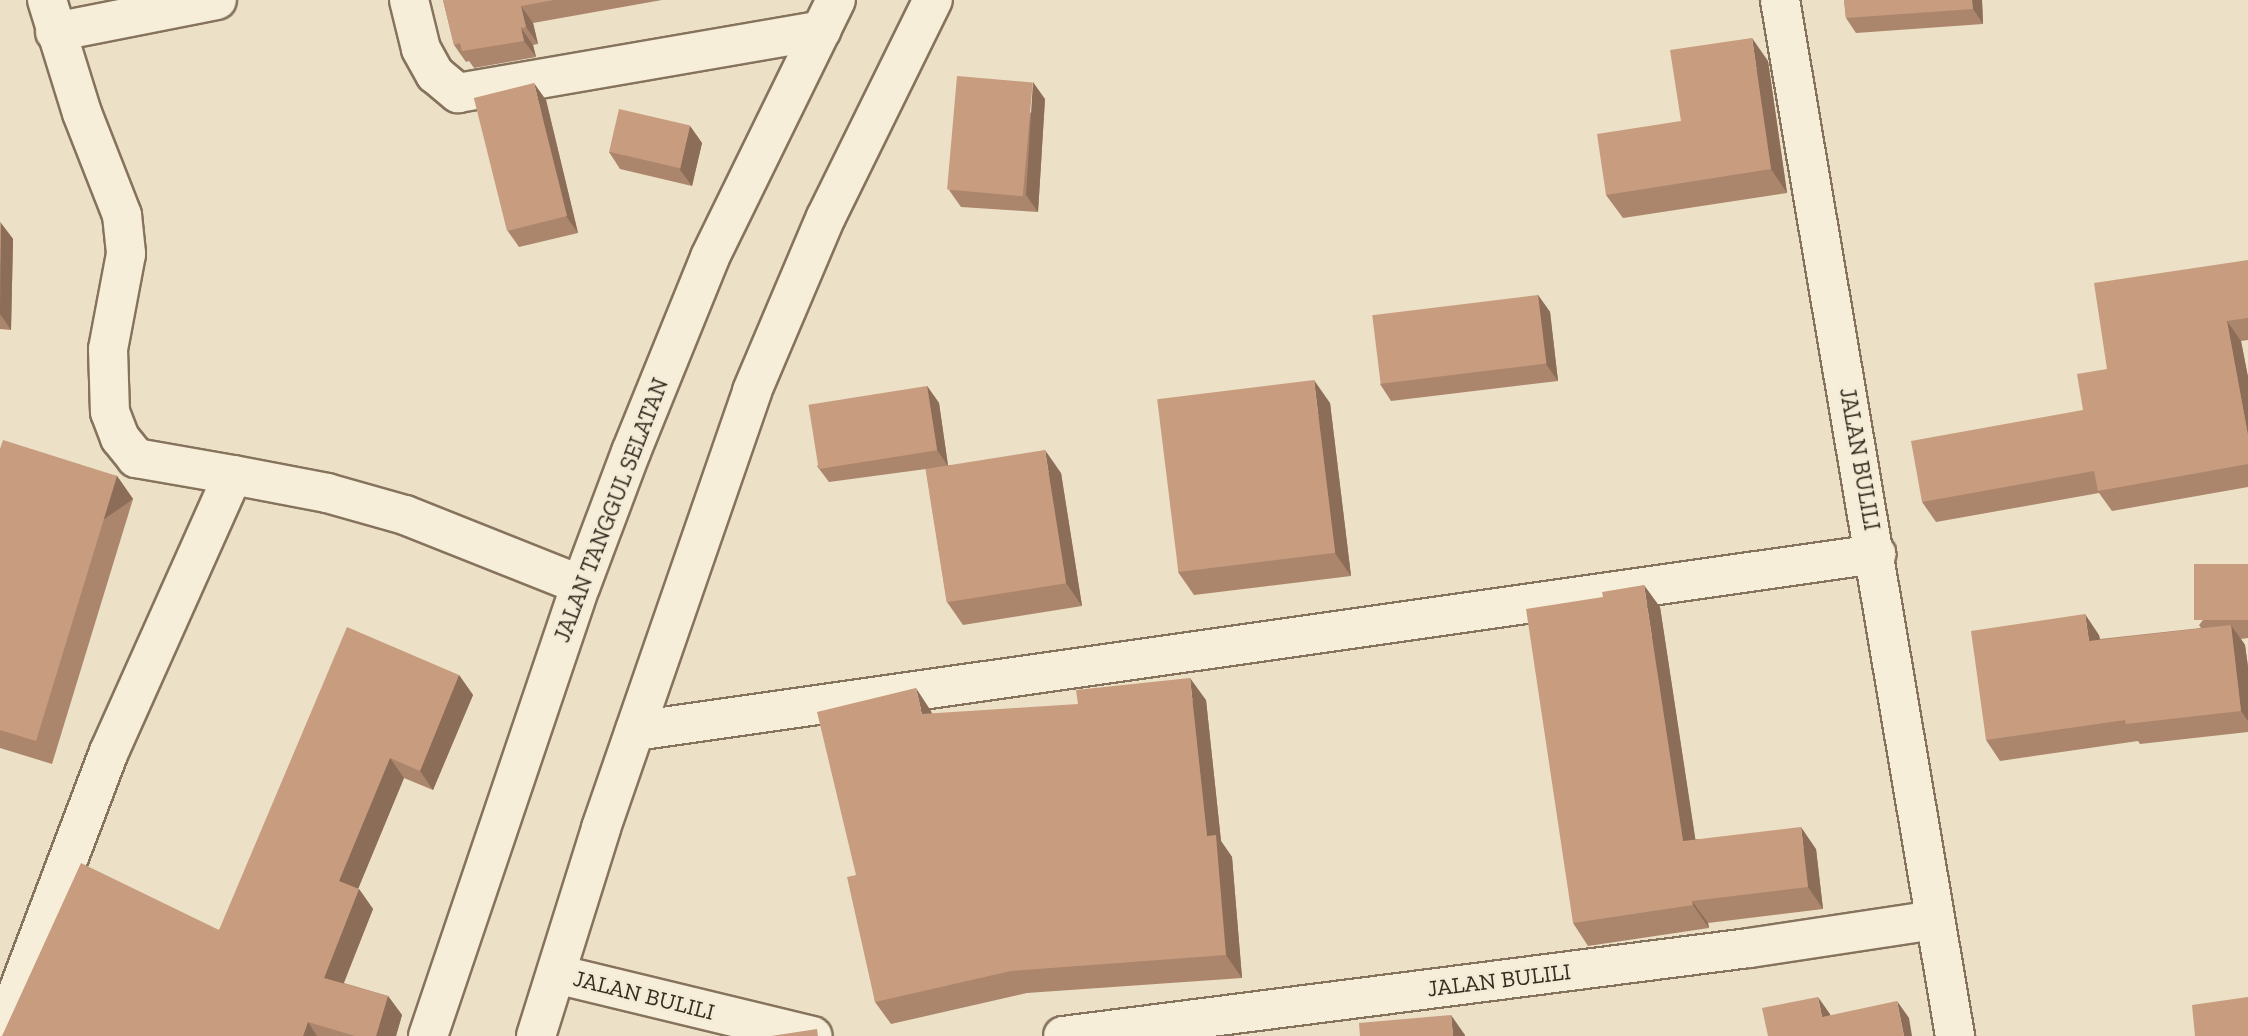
<!DOCTYPE html>
<html>
<head>
<meta charset="utf-8">
<style>
  body { margin:0 }
  #map { position:relative; width:2248px; height:1036px; overflow:hidden; background:#ece0c6; font-family:"Zilla Slab",serif }
  div>[style] { position:absolute }
  .roads { filter:drop-shadow(2px 0 #86735d) drop-shadow(-2px 0 #86735d) drop-shadow(0 2px #86735d) drop-shadow(0 -2px #86735d) }
  .street>* { height:38px; margin:-19px; padding:0 19px; transform-origin:19px; border-radius:19px; background:#f7eed9 }
  .secondary>* { height:38px; margin:-19px; padding:0 19px; transform-origin:19px; border-radius:19px; background:#f7eed9 }
  .wall>* { inset:0; background:#ac866c }
  .shaded-wall>* { inset:0; background:#8c6d58; transform-origin:0 0 }
  .building>* { inset:0; background:#c89c7e; transform-origin:0 0 }
  span { translate:-50% -50%; white-space:nowrap; text-align:center; line-height:1.15; -webkit-text-stroke:5px #f4ebd6; paint-order:stroke }
  .street-label { font-size:23px; color:#372b20 }
</style>
</head>
<body>
<div id="map">
  <div class="roads">
    <div class="street">
      <div style="left:47px;top:0;width:118px;rotate:72.8deg"></div>
      <div style="left:82px;top:113px;width:110px;rotate:68.6deg"></div>
      <div style="left:122px;top:215px;width:39px;rotate:84deg"></div>
      <div style="left:126px;top:254px;width:97px;rotate:100.7deg"></div>
      <div style="left:108px;top:349px;width:63px;rotate:88.2deg"></div>
      <div style="left:110px;top:412px;width:28px;rotate:69deg"></div>
      <div style="left:120px;top:438px;width:26px;rotate:51deg"></div>
      <div style="left:136px;top:458px;width:98px;rotate:9.9deg"></div>
      <div style="left:409px;top:0;width:50px;rotate:76.2deg"></div>
      <div style="left:421px;top:49px;width:29px;rotate:61deg"></div>
      <div style="left:435px;top:74px;width:30px;rotate:40deg"></div>
      <div style="left:458px;top:93px;width:369px;rotate:-9.8deg"></div>
      <div style="left:1780px;top:0;width:1051px;rotate:80.41deg"></div>
      <div style="left:55px;top:32px;width:165px;rotate:-11.2deg"></div>
      <div style="left:635px;top:731px;width:1254px;rotate:-8.12deg"></div>
      <div style="left:556px;top:974px;width:264px;rotate:13.6deg"></div>
      <div style="left:1px;top:1036px;width:304px;rotate:-69.2deg"></div>
      <div style="left:109px;top:752px;width:303px;rotate:-65.9deg"></div>
      <div style="left:233px;top:475px;width:96px;rotate:10.8deg"></div>
      <div style="left:327px;top:493px;width:81px;rotate:15.8deg"></div>
      <div style="left:405px;top:515px;width:189px;rotate:21.7deg"></div>
      <div style="left:428px;top:1036px;width:476px;rotate:-71.3deg"></div>
      <div style="left:581px;top:585px;width:142px;rotate:-69.4deg"></div>
      <div style="left:631px;top:452px;width:210px;rotate:-67.9deg"></div>
      <div style="left:710px;top:257px;width:286px;rotate:-63.9deg"></div>
      <div style="left:1063px;top:1036px;width:692px;rotate:-7.31deg"></div>
      <div style="left:1749px;top:948px;width:187px;rotate:-8.6deg"></div>
    </div>
    <div class="secondary">
      <div style="left:536px;top:1036px;width:218px;rotate:-72.6deg"></div>
      <div style="left:601px;top:828px;width:462px;rotate:-70.9deg"></div>
      <div style="left:752px;top:391px;width:189px;rotate:-67deg"></div>
      <div style="left:826px;top:217px;width:242px;rotate:-63.8deg"></div>
    </div>
  </div>
  <div class="wall">
    <div style="clip-path:polygon(443px 0,662px 0,533px 23px,538px 44px,533px 45px,536px 57px,474px 68px,469px 61px,466px 62px,454px 45px)"></div>
    <div style="clip-path:polygon(1844px 0,1982px 0,1983px 24px,1856px 33px,1846px 18px)"></div>
    <div style="clip-path:polygon(1768px 61px,1787px 193px,1623px 218px,1606px 195px,1681px 121px)"></div>
    <div style="clip-path:polygon(1045px 99px,1038px 212px,961px 207px,949px 190px)"></div>
    <div style="clip-path:polygon(546px 100px,578px 233px,519px 247px,507px 230px)"></div>
    <div style="clip-path:polygon(690px 126px,702px 143px,692px 186px,620px 169px,609px 152px)"></div>
    <div style="clip-path:polygon(0 222px,13px 239px,11px 330px,0 329px)"></div>
    <div style="clip-path:polygon(2248px 260px,2248px 340px,2241px 341px,2248px 377px,2248px 487px,2112px 511px,2099px 493px,1936px 522px,1922px 502px,2083px 410px,2107px 369px)"></div>
    <div style="clip-path:polygon(1538px 295px,1550px 312px,1558px 381px,1391px 401px,1380px 384px)"></div>
    <div style="clip-path:polygon(927px 386px,939px 403px,948px 465px,1061px 473px,1082px 606px,963px 625px,947px 602px,926px 469px,829px 482px,817px 466px)"></div>
    <div style="clip-path:polygon(1330px 403px,1351px 576px,1194px 595px,1178px 572px)"></div>
    <div style="clip-path:polygon(0 449px,117px 476px,133px 499px,52px 764px,0 748px)"></div>
    <div style="clip-path:polygon(2248px 564px,2248px 638px,2241px 639px,2245px 645px,2248px 667px,2248px 732px,2140px 744px,2138px 741px,2000px 761px,1986px 740px,2099px 635px,2100px 639px,2201px 628px,2199px 625px)"></div>
    <div style="clip-path:polygon(1660px 607px,1695px 839px,1816px 849px,1823px 909px,1708px 923px,1709px 928px,1588px 946px,1573px 923px)"></div>
    <div style="clip-path:polygon(459px 675px,473px 695px,433px 790px,404px 778px,358px 889px,359px 889px,373px 909px,344px 983px,388px 996px,402px 1015px,396px 1036px,2px 1036px,219px 930px)"></div>
    <div style="clip-path:polygon(1206px 700px,1221px 841px,1232px 857px,1242px 978px,1027px 993px,891px 1024px,875px 1002px,856px 875px,931px 711px,932px 714px)"></div>
  </div>
  <div class="shaded-wall">
    <div style="clip-path:polygon(1972px 0,1982px 0,1983px 24px,1973px 9px)"></div>
    <div style="clip-path:polygon(521px 6px,533px 23px,538px 44px,526px 27px)"></div>
    <div style="clip-path:polygon(521px 28px,533px 45px,536px 57px,524px 41px)"></div>
    <div style="clip-path:polygon(1752px 38px,1768px 61px,1787px 193px,1771px 169px)"></div>
    <div style="clip-path:polygon(1033px 82px,1045px 99px,1038px 212px,1026px 195px)"></div>
    <div style="clip-path:polygon(534px 83px,546px 100px,578px 233px,566px 216px)"></div>
    <div style="clip-path:polygon(690px 126px,702px 143px,692px 186px,680px 170px)"></div>
    <div style="clip-path:polygon(1px 223px,13px 239px,11px 330px,0 314px)"></div>
    <div style="clip-path:polygon(1538px 295px,1550px 312px,1558px 381px,1546px 364px)"></div>
    <div style="clip-path:polygon(2227px 321px,2241px 341px,2248px 377px,2248px 435px)"></div>
    <div style="clip-path:polygon(1314px 380px,1330px 403px,1351px 576px,1335px 553px)"></div>
    <div style="clip-path:polygon(927px 386px,939px 403px,948px 466px,937px 450px)"></div>
    <div style="clip-path:polygon(1045px 450px,1061px 473px,1082px 606px,1066px 583px)"></div>
    <div style="left:117px;top:476px;width:28px;height:277px;rotate:55deg"></div>
    <div style="clip-path:polygon(1644px 585px,1660px 607px,1699px 863px,1683px 841px)"></div>
    <div style="clip-path:polygon(2085px 614px,2099px 635px,2103px 661px,2089px 641px)"></div>
    <div style="clip-path:polygon(2231px 625px,2245px 645px,2248px 667px,2248px 721px,2241px 711px)"></div>
    <div style="clip-path:polygon(459px 675px,473px 695px,433px 790px,420px 771px)"></div>
    <div style="clip-path:polygon(1190px 678px,1206px 700px,1221px 841px,1232px 857px,1242px 978px,1226px 955px,1207px 836px)"></div>
    <div style="clip-path:polygon(916px 688px,931px 711px,938px 737px,922px 714px)"></div>
    <div style="clip-path:polygon(390px 758px,404px 778px,353px 901px,339px 881px)"></div>
    <div style="clip-path:polygon(1801px 827px,1816px 849px,1823px 909px,1808px 887px)"></div>
    <div style="clip-path:polygon(359px 889px,373px 909px,338px 997px,324px 978px)"></div>
    <div style="clip-path:polygon(1692px 901px,1708px 923px,1709px 928px,1693px 905px)"></div>
    <div style="clip-path:polygon(388px 996px,402px 1015px,396px 1036px,376px 1036px)"></div>
    <div style="clip-path:polygon(1818px 997px,1830px 1014px,1834px 1034px,1822px 1017px)"></div>
    <div style="clip-path:polygon(1897px 1001px,1909px 1018px,1912px 1036px,1904px 1036px)"></div>
    <div style="clip-path:polygon(1451px 1015px,1465px 1035px,1465px 1036px,1453px 1036px)"></div>
    <div style="clip-path:polygon(308px 1022px,317px 1036px,303px 1036px)"></div>
  </div>
  <div class="building">
    <div style="clip-path:polygon(443px 0,554px 0,521px 6px,526px 27px,521px 28px,524px 41px,462px 51px,460px 43px,454px 45px)"></div>
    <div style="clip-path:polygon(1844px 0,1972px 0,1973px 9px,1846px 18px)"></div>
    <div style="clip-path:polygon(1752px 38px,1771px 169px,1606px 195px,1597px 134px,1681px 121px,1670px 50px)"></div>
    <div style="left:957px;top:76px;width:76px;height:114px;rotate:5deg"></div>
    <div style="left:534px;top:83px;width:137px;height:62px;rotate:76deg"></div>
    <div style="left:619px;top:109px;width:73px;height:44px;rotate:13deg"></div>
    <div style="clip-path:polygon(0 222px,1px 223px,0 272px)"></div>
    <div style="clip-path:polygon(2248px 260px,2248px 318px,2227px 321px,2248px 435px,2248px 464px,2098px 491px,2094px 471px,1922px 502px,1911px 441px,2083px 410px,2077px 374px,2107px 369px,2094px 283px)"></div>
    <div style="left:1538px;top:295px;width:69px;height:167px;rotate:83deg"></div>
    <div style="left:1314px;top:380px;width:174px;height:158px;rotate:83deg"></div>
    <div style="left:927px;top:386px;width:65px;height:120px;rotate:81deg"></div>
    <div style="clip-path:polygon(3px 440px,117px 476px,36px 741px,0 730px,0 449px)"></div>
    <div style="left:1045px;top:450px;width:135px;height:121px;rotate:81deg"></div>
    <div style="left:2248px;top:564px;width:56px;height:54px;rotate:90deg"></div>
    <div style="clip-path:polygon(1644px 585px,1683px 841px,1801px 827px,1808px 887px,1692px 901px,1693px 905px,1573px 923px,1526px 609px,1603px 597px,1602px 592px)"></div>
    <div style="clip-path:polygon(2085px 614px,2089px 641px,2231px 625px,2241px 711px,2126px 724px,2125px 720px,1986px 740px,1971px 631px)"></div>
    <div style="clip-path:polygon(347px 627px,459px 675px,420px 771px,390px 758px,339px 881px,359px 889px,324px 978px,388px 996px,376px 1036px,355px 1036px,308px 1022px,303px 1036px,2px 1036px,81px 863px,219px 930px)"></div>
    <div style="clip-path:polygon(1190px 678px,1207px 836px,1216px 835px,1226px 955px,1011px 971px,875px 1002px,847px 877px,856px 875px,817px 712px,916px 688px,922px 714px,1078px 704px,1076px 690px)"></div>
    <div style="clip-path:polygon(1818px 997px,1822px 1017px,1897px 1001px,1904px 1036px,1768px 1036px,1762px 1008px)"></div>
    <div style="clip-path:polygon(2248px 997px,2248px 1036px,2195px 1036px,2192px 1005px)"></div>
    <div style="clip-path:polygon(1451px 1015px,1453px 1036px,1360px 1036px,1359px 1023px)"></div>
    <div style="clip-path:polygon(817px 1029px,818px 1036px,771px 1036px)"></div>
  </div>
  <div class="street-label">
    <span style="left:1860px;top:459px;rotate:80deg">JALAN BULILI</span>
    <span style="left:611px;top:510px;rotate:-69deg">JALAN TANGGUL SELATAN</span>
    <span style="left:1499px;top:980px;rotate:-7deg">JALAN BULILI</span>
    <span style="left:644px;top:995px;rotate:14deg">JALAN BULILI</span>
  </div>
</div>
</body>
</html>
